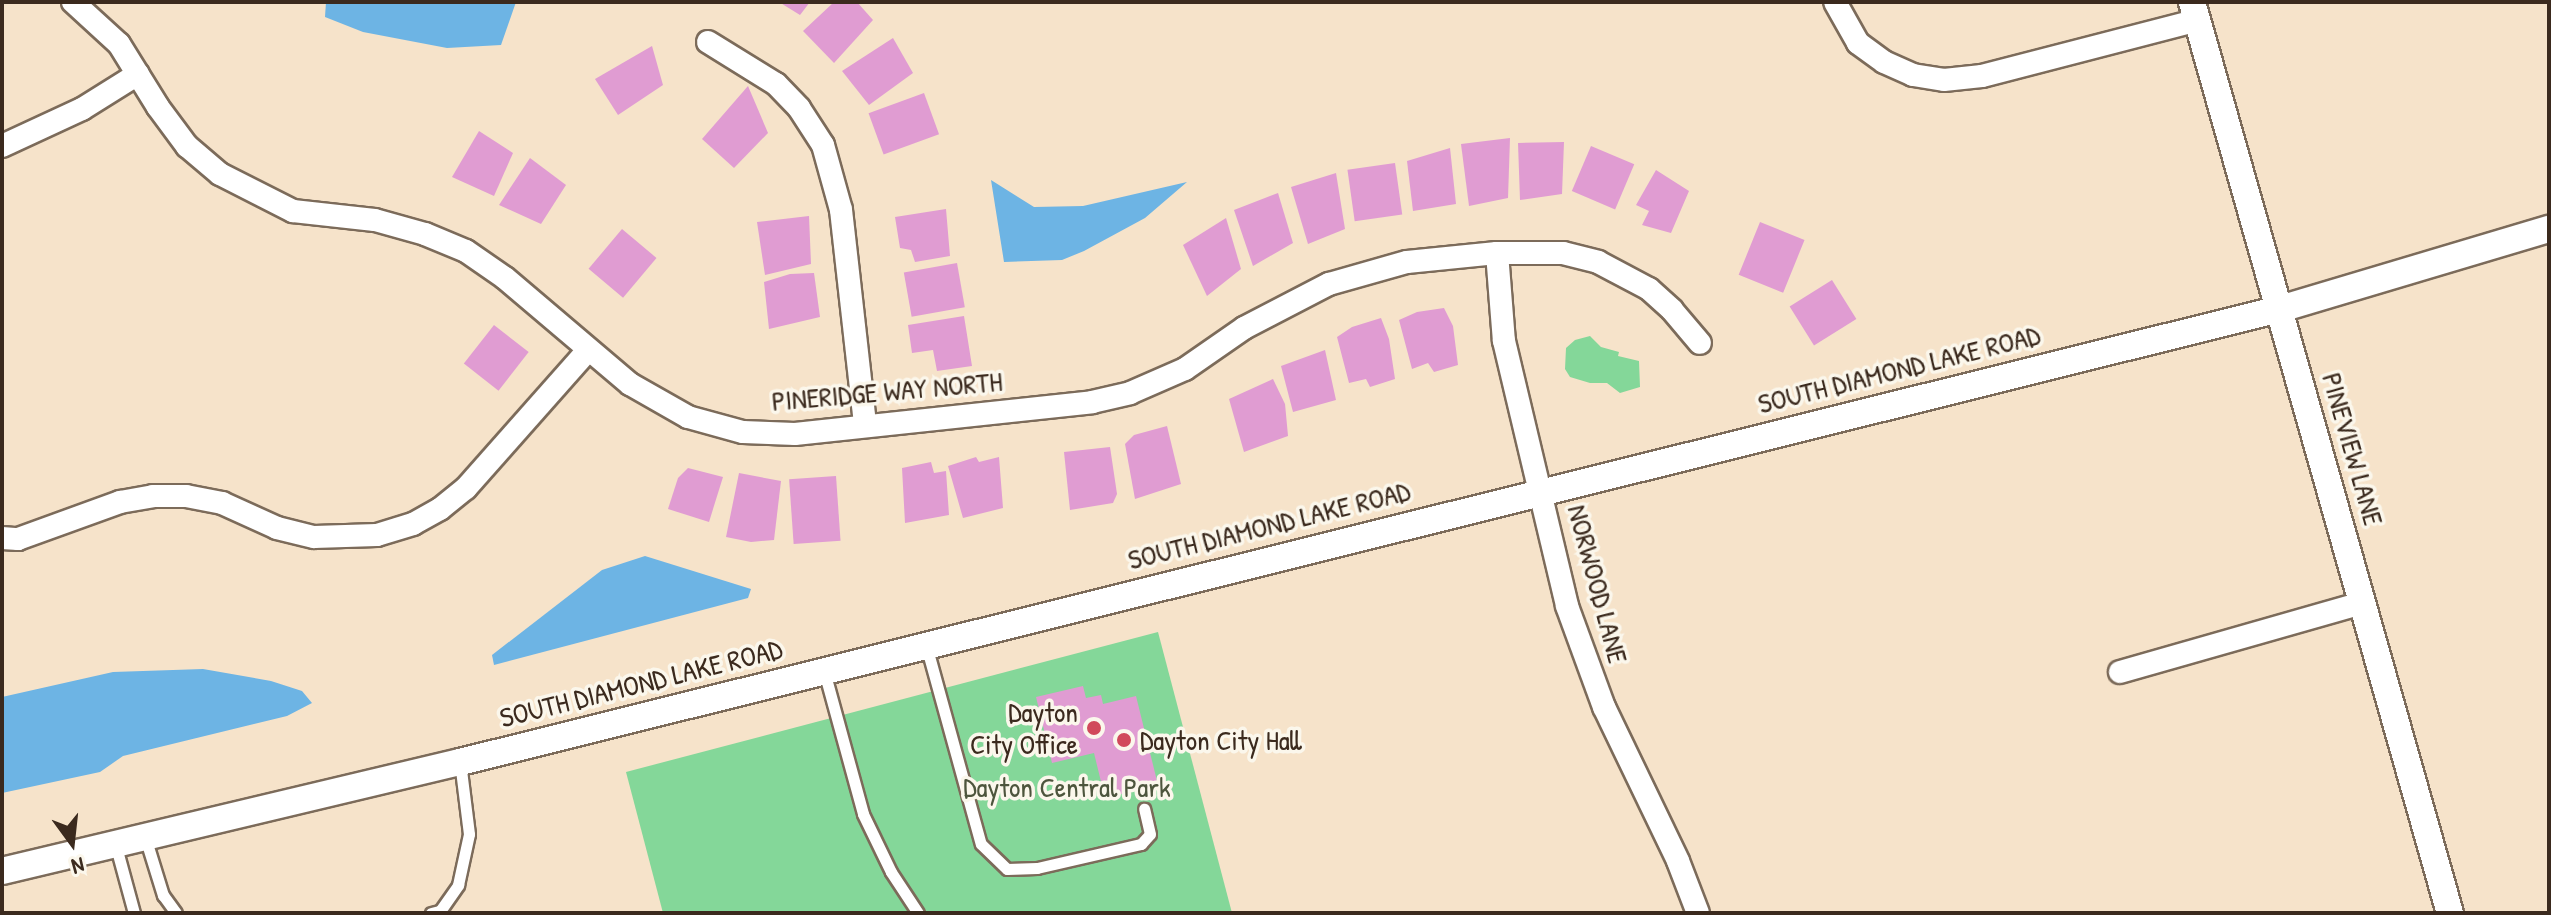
<!DOCTYPE html>
<html>
<head>
<meta charset="utf-8">
<style>
  body { margin:0 }
  #map { position:relative; width:2551px; height:915px; overflow:hidden; background:#f6e3ca; font-family:"Patrick Hand",sans-serif }
  div>[style] { position:absolute }
  .green>* { inset:0; background:#84d799 }
  .water>* { inset:0; background:#6db4e4 }
  .building>* { inset:0; background:#e09cd2; transform-origin:0 0 }
  .roads { filter:drop-shadow(2px 0 #7c6b5a) drop-shadow(-2px 0 #7c6b5a) drop-shadow(0 2px #7c6b5a) drop-shadow(0 -2px #7c6b5a) }
  .service>* { height:11px; margin:-5.5px; padding:0 5.5px; transform-origin:5.5px; border-radius:5.5px; background:#fff }
  .minor>* { height:22px; margin:-11px; padding:0 11px; transform-origin:11px; border-radius:11px; background:#fff }
  .tertiary>* { height:26px; margin:-13px; padding:0 13px; transform-origin:13px; border-radius:13px; background:#fff }
  .dots>* { width:22px; height:22px; translate:-50% -50%; box-sizing:border-box; border:4px solid #fbf7ec; border-radius:50% }
  span { translate:-50% -50%; white-space:nowrap; text-align:center; line-height:1.15; -webkit-text-stroke:7px #fbf7ec; paint-order:stroke }
  .street-label { font-size:28px; color:#3b2a1e }
  .poi-label { font-size:28px; color:#3b2a1e }
  .right { translate:-100% -50%; text-align:right }
  .left { translate:0 -50%; text-align:left }
  .park-label { font-size:28px; color:#4d553d }
  .frame { position:absolute; inset:0; border:4px solid #3b2a1e; pointer-events:none }
  .north { position:absolute; left:32px; top:803px; width:80px; height:80px; -webkit-text-stroke:6px #fbf7ec; paint-order:stroke; rotate:165deg; font-size:22px; font-weight:700; line-height:32px; text-align:center; color:#3b2a1e }
  .north::after { content:''; display:block; margin:auto; width:28px; height:36px; background:#3b2a1e; clip-path:polygon(50% 0,100% 100%,50% 72%,0 100%) }
</style>
</head>
<body>
<div id="map">
  <div class="green">
    <div style="clip-path:polygon(1590px 336px,1601px 347px,1619px 352px,1618px 356px,1639px 361px,1640px 387px,1620px 393px,1607px 383px,1590px 383px,1570px 377px,1565px 369px,1566px 348px,1575px 340px)"></div>
    <div style="clip-path:polygon(1158px 632px,1232px 913px,663px 913px,626px 772px)"></div>
  </div>
  <div class="water">
    <div style="clip-path:polygon(326px 2px,516px 2px,501px 45px,447px 48px,363px 32px,325px 17px)"></div>
    <div style="clip-path:polygon(991px 180px,1034px 207px,1083px 206px,1187px 182px,1145px 218px,1084px 251px,1062px 260px,1004px 262px)"></div>
    <div style="clip-path:polygon(645px 556px,751px 589px,748px 598px,494px 665px,492px 655px,602px 570px)"></div>
    <div style="clip-path:polygon(203px 669px,271px 681px,302px 691px,312px 703px,287px 716px,123px 756px,100px 772px,2px 793px,2px 697px,113px 672px)"></div>
  </div>
  <div class="building">
    <div style="clip-path:polygon(779px 2px,810px 2px,800px 15px)"></div>
    <div style="clip-path:polygon(834px 2px,857px 2px,873px 20px,834px 63px,803px 31px)"></div>
    <div style="clip-path:polygon(893px 38px,913px 73px,869px 105px,842px 71px)"></div>
    <div style="clip-path:polygon(652px 46px,663px 85px,618px 115px,595px 79px)"></div>
    <div style="clip-path:polygon(748px 86px,768px 133px,734px 168px,702px 139px)"></div>
    <div style="left:924px;top:93px;width:44px;height:59px;rotate:70deg"></div>
    <div style="clip-path:polygon(479px 131px,513px 153px,494px 196px,452px 177px)"></div>
    <div style="clip-path:polygon(1510px 138px,1508px 198px,1469px 206px,1461px 144px)"></div>
    <div style="clip-path:polygon(1564px 142px,1562px 194px,1520px 200px,1518px 143px)"></div>
    <div style="left:1591px;top:146px;width:47px;height:49px;rotate:23deg"></div>
    <div style="clip-path:polygon(1450px 148px,1456px 204px,1413px 211px,1407px 161px)"></div>
    <div style="clip-path:polygon(530px 158px,566px 185px,541px 224px,499px 205px)"></div>
    <div style="left:1395px;top:163px;width:52px;height:48px;rotate:82deg"></div>
    <div style="clip-path:polygon(1656px 170px,1689px 191px,1671px 233px,1642px 225px,1649px 211px,1636px 205px)"></div>
    <div style="clip-path:polygon(1336px 173px,1345px 229px,1308px 244px,1291px 187px)"></div>
    <div style="clip-path:polygon(1278px 193px,1293px 243px,1253px 266px,1234px 210px)"></div>
    <div style="clip-path:polygon(946px 209px,950px 256px,915px 262px,911px 250px,900px 248px,895px 217px)"></div>
    <div style="clip-path:polygon(809px 216px,811px 264px,765px 275px,757px 222px)"></div>
    <div style="clip-path:polygon(1226px 218px,1241px 269px,1207px 296px,1183px 245px)"></div>
    <div style="left:1760px;top:222px;width:48px;height:57px;rotate:22deg"></div>
    <div style="left:622px;top:229px;width:45px;height:52px;rotate:40deg"></div>
    <div style="left:957px;top:263px;width:45px;height:54px;rotate:80deg"></div>
    <div style="clip-path:polygon(814px 273px,820px 317px,769px 329px,764px 282px,790px 274px)"></div>
    <div style="left:1832px;top:280px;width:46px;height:50px;rotate:58deg"></div>
    <div style="clip-path:polygon(1444px 308px,1453px 326px,1458px 365px,1434px 372px,1428px 363px,1412px 369px,1399px 320px,1417px 312px)"></div>
    <div style="clip-path:polygon(964px 316px,972px 366px,937px 371px,933px 350px,912px 353px,908px 325px)"></div>
    <div style="clip-path:polygon(1381px 318px,1389px 339px,1395px 379px,1370px 387px,1366px 379px,1349px 383px,1337px 337px,1352px 327px)"></div>
    <div style="left:494px;top:325px;width:44px;height:49px;rotate:38deg"></div>
    <div style="clip-path:polygon(1325px 350px,1336px 400px,1293px 412px,1281px 366px)"></div>
    <div style="clip-path:polygon(1273px 379px,1285px 404px,1288px 436px,1244px 452px,1229px 399px)"></div>
    <div style="clip-path:polygon(1167px 426px,1181px 484px,1135px 499px,1125px 444px,1134px 435px)"></div>
    <div style="clip-path:polygon(1110px 447px,1117px 494px,1113px 503px,1070px 510px,1064px 452px)"></div>
    <div style="clip-path:polygon(976px 457px,979px 462px,999px 457px,1003px 508px,963px 518px,948px 466px)"></div>
    <div style="clip-path:polygon(931px 462px,934px 473px,946px 471px,949px 515px,905px 523px,902px 468px)"></div>
    <div style="clip-path:polygon(688px 468px,723px 477px,709px 522px,668px 509px,678px 478px)"></div>
    <div style="clip-path:polygon(739px 473px,781px 481px,774px 540px,751px 542px,726px 537px)"></div>
    <div style="left:836px;top:476px;width:65px;height:47px;rotate:86deg"></div>
    <div style="clip-path:polygon(1083px 686px,1086px 698px,1101px 695px,1103px 704px,1136px 696px,1158px 785px,1105px 798px,1094px 753px,1052px 763px,1036px 697px)"></div>
  </div>
  <div class="roads">
    <div class="service">
      <div style="left:926px;top:645px;width:206px;rotate:74.6deg"></div>
      <div style="left:981px;top:844px;width:36px;rotate:44deg"></div>
      <div style="left:1007px;top:869px;width:30px;rotate:-2deg"></div>
      <div style="left:1037px;top:868px;width:107px;rotate:-13deg"></div>
      <div style="left:1141px;top:844px;width:13px;rotate:-48deg"></div>
      <div style="left:1150px;top:834px;width:26px;rotate:-103deg"></div>
      <div style="left:824px;top:671px;width:148px;rotate:74.7deg"></div>
      <div style="left:863px;top:814px;width:64px;rotate:64.2deg"></div>
      <div style="left:891px;top:872px;width:49px;rotate:56.6deg"></div>
      <div style="left:145px;top:837px;width:61px;rotate:72.8deg"></div>
      <div style="left:163px;top:895px;width:22px;rotate:54deg"></div>
      <div style="left:115px;top:843px;width:73px;rotate:74.8deg"></div>
      <div style="left:431px;top:913px;width:9px;rotate:-13deg"></div>
      <div style="left:440px;top:911px;width:32px;rotate:-55deg"></div>
      <div style="left:458px;top:885px;width:52px;rotate:-77.8deg"></div>
      <div style="left:469px;top:834px;width:73px;rotate:-97.1deg"></div>
    </div>
    <div class="minor">
      <div style="left:73px;top:2px;width:62px;rotate:42.4deg"></div>
      <div style="left:119px;top:44px;width:74px;rotate:58.2deg"></div>
      <div style="left:158px;top:107px;width:49px;rotate:53.4deg"></div>
      <div style="left:187px;top:146px;width:43px;rotate:40.3deg"></div>
      <div style="left:220px;top:174px;width:82px;rotate:26.9deg"></div>
      <div style="left:293px;top:211px;width:82px;rotate:6.3deg"></div>
      <div style="left:375px;top:220px;width:52px;rotate:15.6deg"></div>
      <div style="left:425px;top:234px;width:44px;rotate:22.5deg"></div>
      <div style="left:466px;top:251px;width:47px;rotate:34.7deg"></div>
      <div style="left:505px;top:278px;width:164px;rotate:40.3deg"></div>
      <div style="left:630px;top:384px;width:67px;rotate:29.6deg"></div>
      <div style="left:688px;top:417px;width:57px;rotate:15.3deg"></div>
      <div style="left:743px;top:432px;width:52px;rotate:2.2deg"></div>
      <div style="left:795px;top:434px;width:299px;rotate:-6.1deg"></div>
      <div style="left:1092px;top:402px;width:39px;rotate:-13deg"></div>
      <div style="left:1130px;top:393px;width:60px;rotate:-23.6deg"></div>
      <div style="left:1185px;top:369px;width:72px;rotate:-34.8deg"></div>
      <div style="left:1244px;top:328px;width:96px;rotate:-27.4deg"></div>
      <div style="left:1329px;top:284px;width:81px;rotate:-15.8deg"></div>
      <div style="left:1407px;top:262px;width:90px;rotate:-5.7deg"></div>
      <div style="left:1497px;top:253px;width:66px"></div>
      <div style="left:1563px;top:253px;width:36px;rotate:14deg"></div>
      <div style="left:1598px;top:262px;width:58px;rotate:27.9deg"></div>
      <div style="left:1649px;top:289px;width:31px;rotate:42deg"></div>
      <div style="left:1672px;top:310px;width:43px;rotate:49.7deg"></div>
      <div style="left:1835px;top:2px;width:47px;rotate:60.7deg"></div>
      <div style="left:1858px;top:43px;width:32px;rotate:36deg"></div>
      <div style="left:1884px;top:62px;width:32px;rotate:24deg"></div>
      <div style="left:1913px;top:75px;width:31px;rotate:9deg"></div>
      <div style="left:1944px;top:80px;width:38px;rotate:-6deg"></div>
      <div style="left:1982px;top:76px;width:223px;rotate:-14.5deg"></div>
      <div style="left:708px;top:42px;width:80px;rotate:31.7deg"></div>
      <div style="left:776px;top:84px;width:33px;rotate:46deg"></div>
      <div style="left:799px;top:108px;width:44px;rotate:57deg"></div>
      <div style="left:823px;top:145px;width:67px;rotate:74.5deg"></div>
      <div style="left:841px;top:210px;width:216px;rotate:83.6deg"></div>
      <div style="left:2px;top:146px;width:88px;rotate:-24.8deg"></div>
      <div style="left:82px;top:109px;width:66px;rotate:-32deg"></div>
      <div style="left:1497px;top:253px;width:88px;rotate:85.5deg"></div>
      <div style="left:1504px;top:341px;width:272px;rotate:76.6deg"></div>
      <div style="left:1567px;top:606px;width:108px;rotate:69.9deg"></div>
      <div style="left:1604px;top:707px;width:171px;rotate:64.3deg"></div>
      <div style="left:1678px;top:861px;width:56px;rotate:69deg"></div>
      <div style="left:2px;top:538px;width:16px;rotate:4deg"></div>
      <div style="left:18px;top:539px;width:109px;rotate:-19.9deg"></div>
      <div style="left:120px;top:502px;width:34px;rotate:-10deg"></div>
      <div style="left:153px;top:496px;width:33px"></div>
      <div style="left:186px;top:496px;width:37px;rotate:11deg"></div>
      <div style="left:222px;top:503px;width:60px;rotate:24.4deg"></div>
      <div style="left:277px;top:528px;width:38px;rotate:14deg"></div>
      <div style="left:314px;top:537px;width:63px;rotate:-1.8deg"></div>
      <div style="left:377px;top:535px;width:38px;rotate:-17deg"></div>
      <div style="left:413px;top:524px;width:31px;rotate:-29deg"></div>
      <div style="left:440px;top:509px;width:33px;rotate:-39deg"></div>
      <div style="left:466px;top:488px;width:183px;rotate:-48.5deg"></div>
      <div style="left:2120px;top:672px;width:253px;rotate:-15.9deg"></div>
    </div>
    <div class="tertiary">
      <div style="left:2192px;top:2px;width:947px;rotate:74.19deg"></div>
      <div style="left:2px;top:871px;width:471px;rotate:-13.4deg"></div>
      <div style="left:460px;top:762px;width:1876px;rotate:-13.98deg"></div>
      <div style="left:2280px;top:309px;width:281px;rotate:-16.6deg"></div>
    </div>
  </div>
  <div class="dots">
    <div style="left:1094px;top:728px;background:#d1495b"></div>
    <div style="left:1124px;top:740px;background:#d1495b"></div>
  </div>
  <div class="street-label">
    <span style="left:1899px;top:369px;rotate:-14deg">SOUTH DIAMOND LAKE ROAD</span>
    <span style="left:887px;top:391px;rotate:-5deg">PINERIDGE WAY NORTH</span>
    <span style="left:2353px;top:449px;rotate:74deg">PINEVIEW LANE</span>
    <span style="left:1269px;top:525px;rotate:-14deg">SOUTH DIAMOND LAKE ROAD</span>
    <span style="left:1598px;top:584px;rotate:75deg">NORWOOD LANE</span>
    <span style="left:641px;top:683px;rotate:-14deg">SOUTH DIAMOND LAKE ROAD</span>
  </div>
  <div class="poi-label">
    <span class="right" style="left:1078px;top:728px">Dayton<br>City Office</span>
    <span class="left" style="left:1140px;top:740px">Dayton City Hall</span>
  </div>
  <div class="park-label">
    <span style="left:1067px;top:787px">Dayton Central Park</span>
  </div>
  <div class="frame"></div>
  <div class="north">N</div>
</div>
</body>
</html>
